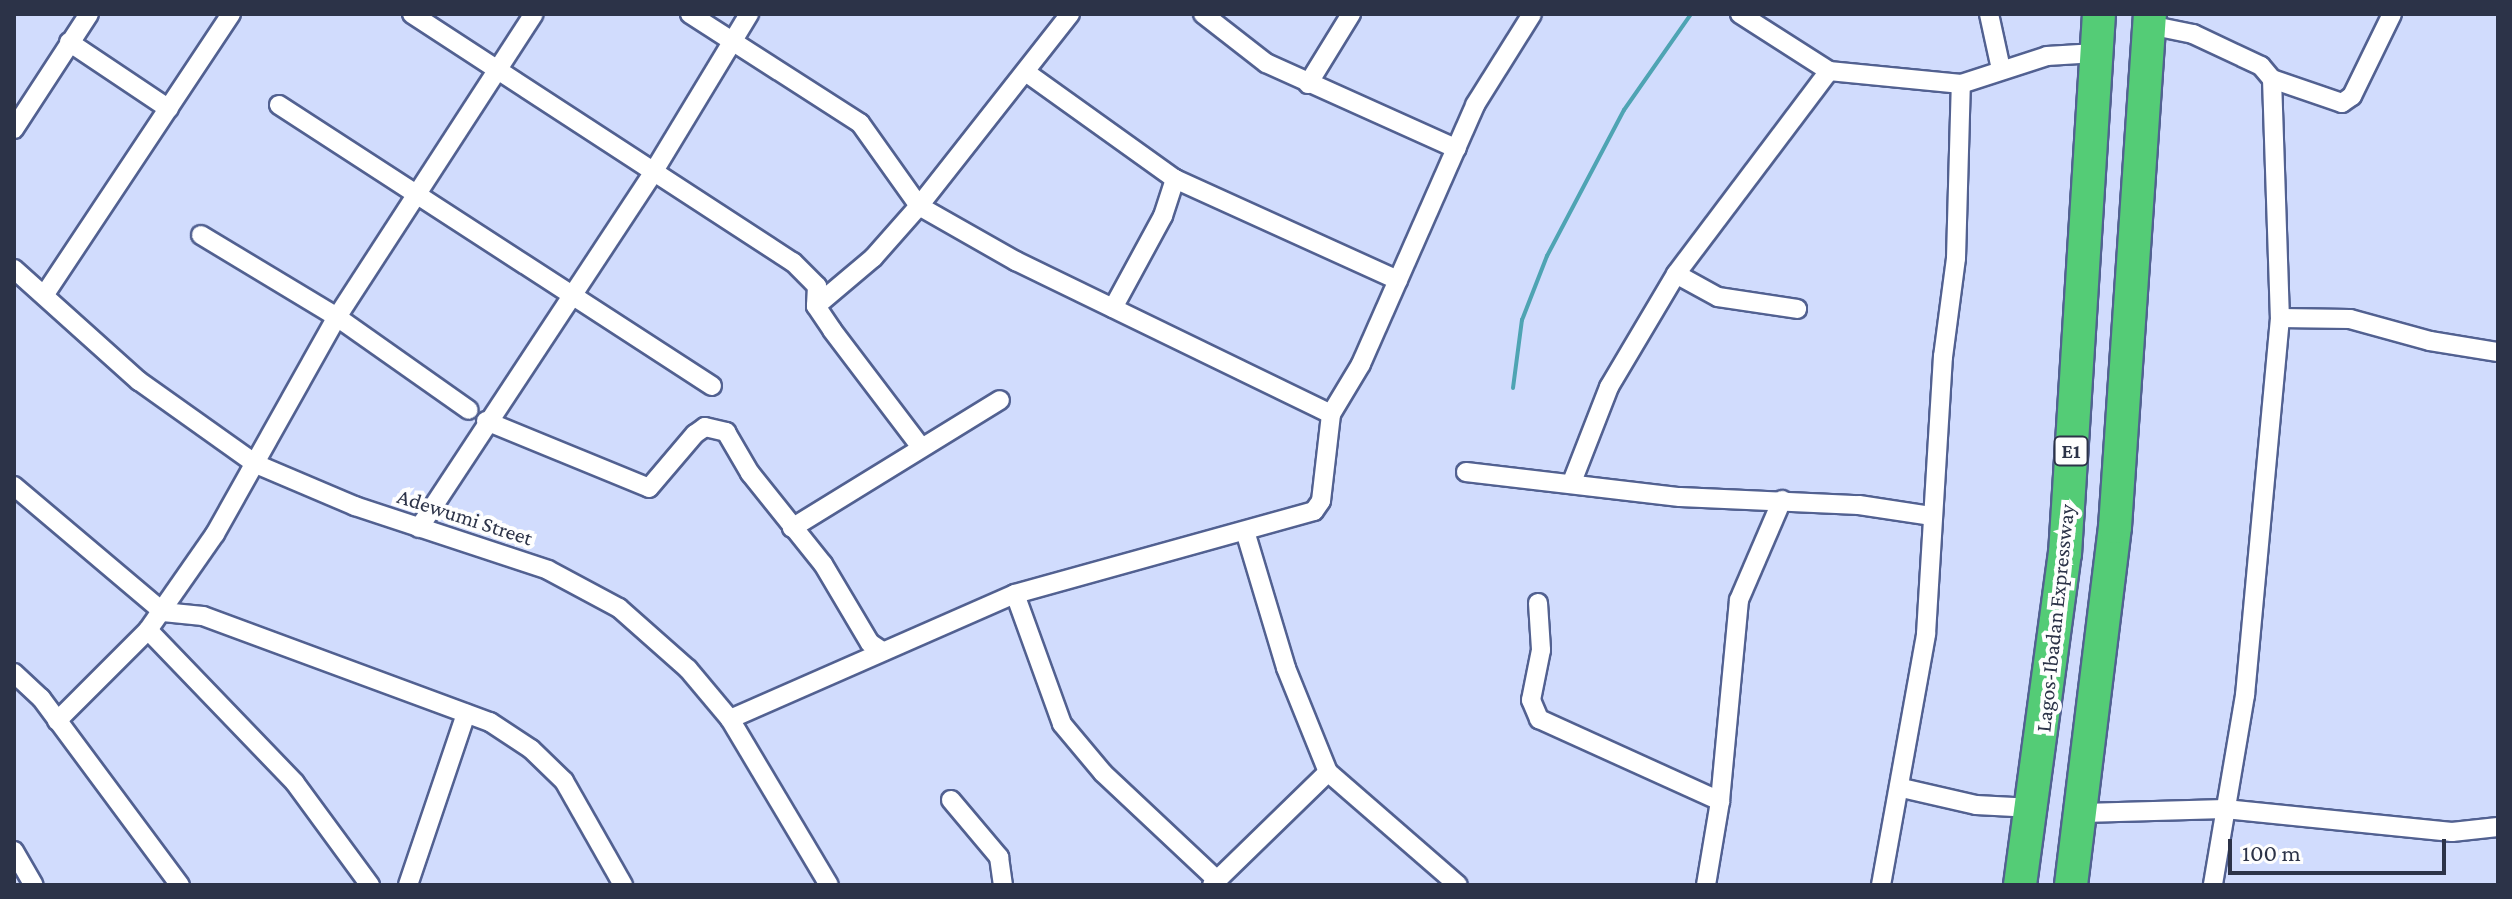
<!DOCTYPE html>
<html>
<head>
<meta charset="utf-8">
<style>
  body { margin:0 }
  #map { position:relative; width:2512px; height:899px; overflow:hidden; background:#d1dcfd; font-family:"Crimson Pro",serif }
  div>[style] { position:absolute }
  .stream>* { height:4px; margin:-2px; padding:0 2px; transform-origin:2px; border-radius:2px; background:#4ea4b3 }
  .roads { filter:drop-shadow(2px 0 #526191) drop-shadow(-2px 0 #526191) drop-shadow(0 2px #526191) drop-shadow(0 -2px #526191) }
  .street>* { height:18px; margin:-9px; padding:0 9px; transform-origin:9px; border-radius:9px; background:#fff }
  .highway>* { height:32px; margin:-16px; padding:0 16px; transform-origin:16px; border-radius:16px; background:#54cc76 }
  span { translate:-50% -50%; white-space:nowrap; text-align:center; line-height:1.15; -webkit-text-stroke:8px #fefefe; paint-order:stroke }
  .shield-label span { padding:2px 6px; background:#fefefe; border:2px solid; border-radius:6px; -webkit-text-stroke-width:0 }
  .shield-label { font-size:20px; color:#2c3348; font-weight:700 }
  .street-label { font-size:22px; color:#2c3348 }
  .frame { position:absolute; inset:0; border:16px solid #2c3348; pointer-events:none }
  .scale { position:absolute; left:2228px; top:839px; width:218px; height:36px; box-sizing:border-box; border:4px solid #2c3348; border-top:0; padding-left:10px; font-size:24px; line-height:28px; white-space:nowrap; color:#2c3348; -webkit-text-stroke:6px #fefefe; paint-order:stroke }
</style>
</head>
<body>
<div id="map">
  <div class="stream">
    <div style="left:1513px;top:388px;width:69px;rotate:-82.5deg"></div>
    <div style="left:1522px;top:320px;width:69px;rotate:-68.7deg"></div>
    <div style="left:1547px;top:256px;width:165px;rotate:-62.2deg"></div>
    <div style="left:1624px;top:110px;width:117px;rotate:-55.1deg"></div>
  </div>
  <div class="roads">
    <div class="street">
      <div style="left:412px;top:14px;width:455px;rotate:33.1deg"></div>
      <div style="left:793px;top:262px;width:34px;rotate:45deg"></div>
      <div style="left:817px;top:286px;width:20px;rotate:93deg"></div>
      <div style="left:816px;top:306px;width:29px;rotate:56deg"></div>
      <div style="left:832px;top:330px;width:146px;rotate:52.8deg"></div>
      <div style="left:690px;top:14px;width:202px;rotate:32.7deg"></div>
      <div style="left:860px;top:123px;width:102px;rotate:54.6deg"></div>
      <div style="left:919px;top:206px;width:112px;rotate:29.6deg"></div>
      <div style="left:1016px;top:261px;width:350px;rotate:25.9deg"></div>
      <div style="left:1203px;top:14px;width:80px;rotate:37.9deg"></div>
      <div style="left:1266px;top:63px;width:209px;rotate:24.2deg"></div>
      <div style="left:1740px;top:14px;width:106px;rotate:32.6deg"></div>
      <div style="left:1829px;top:71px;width:133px;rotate:5.6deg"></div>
      <div style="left:1961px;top:84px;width:90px;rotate:-18deg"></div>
      <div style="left:2047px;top:56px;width:49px;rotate:-3.5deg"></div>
      <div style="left:1989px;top:14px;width:56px;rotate:77.7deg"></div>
      <div style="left:2149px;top:25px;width:45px;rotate:11.6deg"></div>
      <div style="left:2193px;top:34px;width:75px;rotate:25.2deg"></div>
      <div style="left:2261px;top:66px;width:17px;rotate:50deg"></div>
      <div style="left:2272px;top:79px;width:239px;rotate:88.1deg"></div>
      <div style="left:2280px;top:318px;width:379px;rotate:95.3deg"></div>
      <div style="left:2245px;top:695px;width:193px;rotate:99.6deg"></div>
      <div style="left:69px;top:42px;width:120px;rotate:33.8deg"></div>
      <div style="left:1027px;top:73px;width:182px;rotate:35.6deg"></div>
      <div style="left:1175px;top:179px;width:245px;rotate:24.4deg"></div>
      <div style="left:2272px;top:79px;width:74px;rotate:18.9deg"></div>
      <div style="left:2342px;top:103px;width:12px;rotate:-35deg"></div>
      <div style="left:2352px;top:96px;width:91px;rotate:-64deg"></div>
      <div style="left:1308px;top:84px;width:82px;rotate:-58.4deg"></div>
      <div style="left:279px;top:105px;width:516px;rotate:32.98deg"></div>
      <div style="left:14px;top:129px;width:137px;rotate:-56.9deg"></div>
      <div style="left:201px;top:235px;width:159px;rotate:31.1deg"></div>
      <div style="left:337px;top:317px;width:161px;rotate:35.2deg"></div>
      <div style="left:14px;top:269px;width:168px;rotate:41.9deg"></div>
      <div style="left:139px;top:381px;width:143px;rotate:35.4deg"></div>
      <div style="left:256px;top:464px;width:108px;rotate:23deg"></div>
      <div style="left:355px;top:506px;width:203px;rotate:18.3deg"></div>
      <div style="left:548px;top:570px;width:81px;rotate:28.2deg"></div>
      <div style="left:619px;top:608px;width:92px;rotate:41.5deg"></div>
      <div style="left:688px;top:669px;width:65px;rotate:50deg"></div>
      <div style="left:730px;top:719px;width:193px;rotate:59.2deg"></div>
      <div style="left:1676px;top:274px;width:48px;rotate:28.7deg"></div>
      <div style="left:1718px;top:297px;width:80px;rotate:8.6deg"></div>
      <div style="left:45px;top:294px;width:336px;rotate:-56.4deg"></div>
      <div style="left:816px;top:306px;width:75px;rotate:-40.1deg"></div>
      <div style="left:873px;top:258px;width:69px;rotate:-48.5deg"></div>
      <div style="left:919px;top:206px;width:244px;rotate:-51.8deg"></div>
      <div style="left:1113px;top:308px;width:105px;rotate:-61.5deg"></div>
      <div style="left:1163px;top:216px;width:39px;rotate:-72deg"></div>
      <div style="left:2280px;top:318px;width:70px;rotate:0.8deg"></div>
      <div style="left:2350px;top:319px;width:83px;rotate:15.4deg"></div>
      <div style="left:2430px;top:341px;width:69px;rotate:9.2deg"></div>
      <div style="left:486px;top:421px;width:176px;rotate:22.3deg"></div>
      <div style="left:649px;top:488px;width:71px;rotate:-49.6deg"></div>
      <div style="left:695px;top:434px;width:12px;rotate:-35deg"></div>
      <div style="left:705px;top:427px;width:22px;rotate:13deg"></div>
      <div style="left:726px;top:432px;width:48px;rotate:59.7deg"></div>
      <div style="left:750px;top:473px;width:117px;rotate:51.3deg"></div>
      <div style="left:823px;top:564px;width:92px;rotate:59.3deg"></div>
      <div style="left:870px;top:643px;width:14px;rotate:34deg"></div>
      <div style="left:1466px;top:472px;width:215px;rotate:6.7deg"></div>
      <div style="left:1680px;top:497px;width:179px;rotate:2.6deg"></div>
      <div style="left:1859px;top:505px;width:74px;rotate:8.6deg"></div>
      <div style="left:1572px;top:482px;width:102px;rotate:-68.7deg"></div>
      <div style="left:1609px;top:387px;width:131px;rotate:-59.3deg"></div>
      <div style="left:1676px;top:274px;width:254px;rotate:-53deg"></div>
      <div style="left:14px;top:486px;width:195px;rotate:40.2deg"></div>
      <div style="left:163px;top:612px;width:40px;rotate:5.7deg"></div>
      <div style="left:203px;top:616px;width:306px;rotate:20.3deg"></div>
      <div style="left:490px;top:722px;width:49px;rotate:33.4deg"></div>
      <div style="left:531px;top:749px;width:46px;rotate:44.1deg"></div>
      <div style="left:564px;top:781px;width:120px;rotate:60.4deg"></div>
      <div style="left:419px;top:528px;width:427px;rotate:-56.6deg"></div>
      <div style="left:654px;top:171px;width:184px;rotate:-58.8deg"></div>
      <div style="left:792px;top:528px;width:244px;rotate:-31.6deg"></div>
      <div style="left:1245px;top:531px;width:143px;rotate:73.3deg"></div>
      <div style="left:1286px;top:668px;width:112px;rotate:68deg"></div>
      <div style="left:1328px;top:772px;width:172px;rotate:41deg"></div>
      <div style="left:1015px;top:594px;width:138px;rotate:70.1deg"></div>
      <div style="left:1062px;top:724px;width:64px;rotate:50.1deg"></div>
      <div style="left:1103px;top:773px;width:156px;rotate:43.2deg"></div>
      <div style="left:1538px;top:603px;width:47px;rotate:86.3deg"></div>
      <div style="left:1541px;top:650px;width:51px;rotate:101.3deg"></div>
      <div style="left:1531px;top:700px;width:21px;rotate:67deg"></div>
      <div style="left:1539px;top:719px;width:199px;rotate:24.4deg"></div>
      <div style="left:148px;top:630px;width:212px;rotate:46.1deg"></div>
      <div style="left:295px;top:783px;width:127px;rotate:53.7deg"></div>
      <div style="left:14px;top:673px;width:37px;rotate:43deg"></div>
      <div style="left:41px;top:698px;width:233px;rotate:53.4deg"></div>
      <div style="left:730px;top:719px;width:311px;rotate:-23.7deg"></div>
      <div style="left:1015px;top:594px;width:310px;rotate:-15.5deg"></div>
      <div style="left:1314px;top:511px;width:12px;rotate:-55deg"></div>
      <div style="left:1321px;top:501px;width:88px;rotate:-83.4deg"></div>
      <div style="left:1331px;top:414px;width:58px;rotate:-59deg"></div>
      <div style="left:1361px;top:364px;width:283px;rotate:-66.2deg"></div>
      <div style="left:1475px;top:105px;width:107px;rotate:-57.9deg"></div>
      <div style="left:57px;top:721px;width:129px;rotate:-45deg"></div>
      <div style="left:148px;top:630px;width:117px;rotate:-55.1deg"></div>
      <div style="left:215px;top:534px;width:249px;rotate:-60.7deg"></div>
      <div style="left:337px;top:317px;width:361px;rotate:-57deg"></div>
      <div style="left:1902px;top:788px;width:76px;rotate:12.9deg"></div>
      <div style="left:1976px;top:805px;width:57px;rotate:3deg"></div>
      <div style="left:951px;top:800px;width:75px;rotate:49.9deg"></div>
      <div style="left:999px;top:857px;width:28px;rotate:82deg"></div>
      <div style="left:2083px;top:813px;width:142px;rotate:-1.6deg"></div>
      <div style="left:2225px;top:809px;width:228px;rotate:5.8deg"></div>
      <div style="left:2452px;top:832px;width:46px;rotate:-6.2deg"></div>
      <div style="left:14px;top:851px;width:39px;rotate:60deg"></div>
      <div style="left:408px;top:885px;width:181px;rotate:-71.3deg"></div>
      <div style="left:1212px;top:885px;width:162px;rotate:-44.2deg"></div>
      <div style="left:1706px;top:885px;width:85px;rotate:-80.5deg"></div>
      <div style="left:1720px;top:801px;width:202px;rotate:-84.6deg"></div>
      <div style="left:1739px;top:600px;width:109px;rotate:-66.7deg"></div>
      <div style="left:1881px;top:885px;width:255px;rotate:-79.8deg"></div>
      <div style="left:1926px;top:634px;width:278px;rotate:-86.5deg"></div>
      <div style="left:1943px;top:357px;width:100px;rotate:-82.5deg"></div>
      <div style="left:1956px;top:258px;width:174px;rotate:-88.4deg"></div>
    </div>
    <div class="highway">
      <div style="left:2020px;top:885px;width:334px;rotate:-82.3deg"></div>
      <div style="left:2065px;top:554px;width:541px;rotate:-86.4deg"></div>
      <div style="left:2071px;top:885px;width:361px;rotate:-83deg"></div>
      <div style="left:2115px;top:527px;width:514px;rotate:-86.1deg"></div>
    </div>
  </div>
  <div class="shield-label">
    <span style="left:2071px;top:451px">E1</span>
  </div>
  <div class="street-label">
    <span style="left:465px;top:517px;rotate:18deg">Adewumi Street</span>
    <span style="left:2055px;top:618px;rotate:-84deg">Lagos-Ibadan Expressway</span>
  </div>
  <div class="frame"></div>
  <div class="scale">100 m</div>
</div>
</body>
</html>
